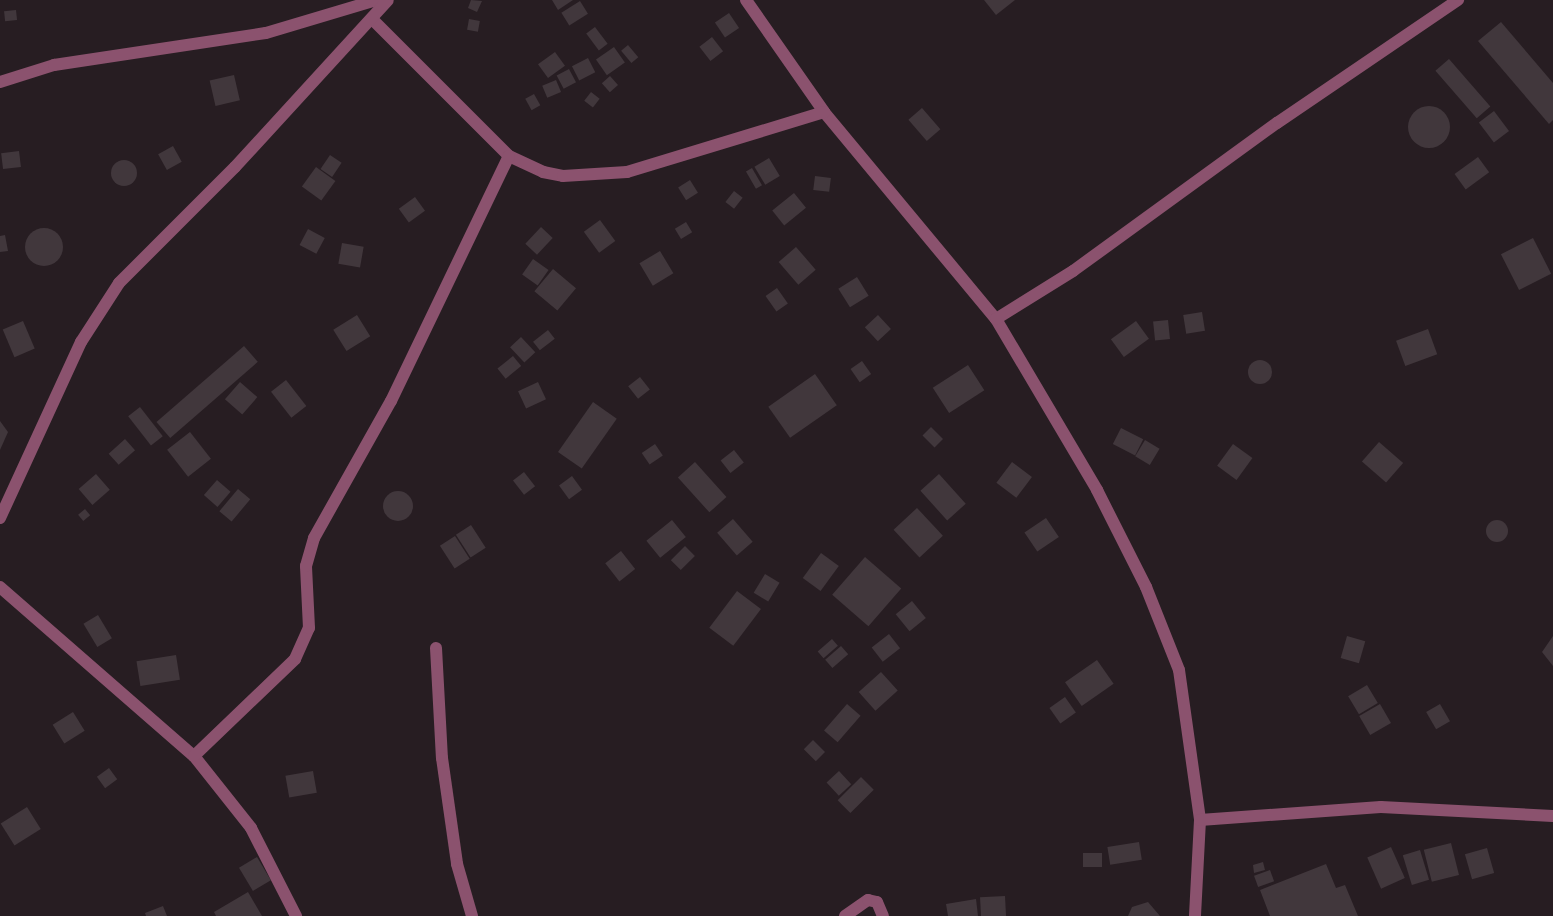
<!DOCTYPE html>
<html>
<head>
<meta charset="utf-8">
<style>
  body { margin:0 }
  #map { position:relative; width:1553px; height:916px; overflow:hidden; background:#271d22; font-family:"Sofia Sans Condensed",sans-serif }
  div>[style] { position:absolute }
  .building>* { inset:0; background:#41373c; transform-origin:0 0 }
  .round { border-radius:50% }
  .minor>* { height:12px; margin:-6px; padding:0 6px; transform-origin:6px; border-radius:6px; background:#8b526e }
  span { translate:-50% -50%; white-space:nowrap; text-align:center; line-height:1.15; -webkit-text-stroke:4.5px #271d22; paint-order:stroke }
</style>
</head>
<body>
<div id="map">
  <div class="building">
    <div style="clip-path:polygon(471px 0,482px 1px,477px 12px,468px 8px)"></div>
    <div style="clip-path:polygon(552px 0,573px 0,558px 10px)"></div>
    <div style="clip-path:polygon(984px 0,1015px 0,996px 15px)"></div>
    <div style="left:580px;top:1px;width:15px;height:22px;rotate:58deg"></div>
    <div style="left:16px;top:10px;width:10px;height:12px;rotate:84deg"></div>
    <div style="left:729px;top:13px;width:18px;height:17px;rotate:56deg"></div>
    <div style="left:469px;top:19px;width:11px;height:11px;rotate:10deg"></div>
    <div style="clip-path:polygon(1501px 22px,1553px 83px,1553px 120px,1549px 124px,1478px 41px)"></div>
    <div style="left:595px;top:27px;width:21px;height:11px;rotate:53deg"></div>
    <div style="left:712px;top:37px;width:18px;height:16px;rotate:52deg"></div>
    <div style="left:628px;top:45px;width:16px;height:9px;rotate:50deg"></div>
    <div style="left:614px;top:47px;width:19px;height:22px;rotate:55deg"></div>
    <div style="left:555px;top:52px;width:17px;height:21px;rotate:54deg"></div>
    <div style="left:588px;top:58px;width:16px;height:18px;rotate:63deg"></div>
    <div style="left:1449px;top:59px;width:63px;height:18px;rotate:49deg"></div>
    <div style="left:569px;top:69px;width:15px;height:14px;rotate:62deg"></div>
    <div style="left:234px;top:75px;width:26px;height:25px;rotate:77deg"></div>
    <div style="left:610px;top:76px;width:12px;height:11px;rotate:48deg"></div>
    <div style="left:556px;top:80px;width:13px;height:15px;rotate:67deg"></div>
    <div style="left:591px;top:92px;width:11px;height:11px;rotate:38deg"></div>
    <div style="left:534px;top:94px;width:13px;height:10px;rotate:61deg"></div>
    <div class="round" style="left:1408px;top:106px;width:42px;height:42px"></div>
    <div style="left:922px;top:108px;width:28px;height:18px;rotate:49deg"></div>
    <div style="left:1494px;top:111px;width:25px;height:19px;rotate:53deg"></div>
    <div style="left:173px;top:146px;width:18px;height:17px;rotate:61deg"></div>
    <div style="left:19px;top:151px;width:16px;height:18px;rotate:83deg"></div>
    <div style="left:330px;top:155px;width:14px;height:17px;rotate:34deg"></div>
    <div style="left:1478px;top:157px;width:19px;height:29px;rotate:54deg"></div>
    <div style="left:769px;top:158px;width:21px;height:17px;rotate:59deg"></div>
    <div class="round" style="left:111px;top:160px;width:26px;height:26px"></div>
    <div style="left:316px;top:167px;width:24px;height:24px;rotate:36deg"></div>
    <div style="left:752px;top:168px;width:20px;height:7px;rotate:60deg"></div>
    <div style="left:815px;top:176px;width:16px;height:14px;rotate:7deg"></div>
    <div style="left:690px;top:180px;width:15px;height:14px;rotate:58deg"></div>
    <div style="left:734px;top:191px;width:11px;height:14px;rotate:38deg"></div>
    <div style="left:794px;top:193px;width:19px;height:28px;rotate:51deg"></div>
    <div style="left:415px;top:197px;width:17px;height:20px;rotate:54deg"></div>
    <div style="left:600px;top:220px;width:26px;height:20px;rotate:54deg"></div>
    <div style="left:686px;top:222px;width:12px;height:13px;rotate:59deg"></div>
    <div style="left:541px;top:227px;width:16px;height:23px;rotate:43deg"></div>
    <div class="round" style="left:25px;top:228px;width:38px;height:38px"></div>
    <div style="left:308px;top:229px;width:19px;height:18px;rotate:28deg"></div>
    <div style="clip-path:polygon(5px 235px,8px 251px,0 252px,0 236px)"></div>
    <div style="left:1533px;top:238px;width:40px;height:36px;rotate:63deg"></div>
    <div style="left:342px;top:243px;width:22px;height:21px;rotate:10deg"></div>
    <div style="left:796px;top:247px;width:30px;height:23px;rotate:49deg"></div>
    <div style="left:660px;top:251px;width:26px;height:24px;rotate:59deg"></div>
    <div style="left:533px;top:259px;width:19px;height:19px;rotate:35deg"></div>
    <div style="left:553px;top:269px;width:30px;height:29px;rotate:40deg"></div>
    <div style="left:857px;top:277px;width:22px;height:22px;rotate:58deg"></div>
    <div style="left:777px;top:288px;width:19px;height:14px;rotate:55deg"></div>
    <div style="left:1202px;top:312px;width:19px;height:19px;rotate:81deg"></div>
    <div style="left:357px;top:315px;width:25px;height:28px;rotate:58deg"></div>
    <div style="left:878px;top:315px;width:19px;height:18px;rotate:47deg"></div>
    <div style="left:1168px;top:320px;width:19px;height:15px;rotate:84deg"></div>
    <div style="left:23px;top:321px;width:30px;height:22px;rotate:67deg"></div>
    <div style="left:1136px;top:321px;width:22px;height:31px;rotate:54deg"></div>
    <div style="left:1428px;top:329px;width:27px;height:34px;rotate:70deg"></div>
    <div style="left:548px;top:330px;width:11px;height:19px;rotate:52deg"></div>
    <div style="left:521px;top:337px;width:21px;height:15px;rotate:47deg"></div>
    <div style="left:244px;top:346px;width:21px;height:116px;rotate:49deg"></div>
    <div style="left:513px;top:356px;width:13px;height:20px;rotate:51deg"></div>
    <div class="round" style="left:1248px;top:360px;width:24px;height:24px"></div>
    <div style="left:862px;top:361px;width:16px;height:14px;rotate:55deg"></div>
    <div style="left:968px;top:365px;width:30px;height:42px;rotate:57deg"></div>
    <div style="left:815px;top:374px;width:38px;height:57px;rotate:55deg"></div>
    <div style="left:640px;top:377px;width:16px;height:15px;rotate:52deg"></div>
    <div style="left:286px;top:380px;width:33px;height:19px;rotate:52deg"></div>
    <div style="left:240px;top:382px;width:23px;height:23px;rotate:41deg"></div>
    <div style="left:538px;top:382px;width:19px;height:22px;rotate:65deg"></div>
    <div style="left:593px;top:402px;width:29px;height:61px;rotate:35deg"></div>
    <div style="left:140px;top:407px;width:37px;height:15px;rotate:52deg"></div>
    <div style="clip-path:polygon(0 421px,8px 432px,0 450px)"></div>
    <div style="left:931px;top:427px;width:17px;height:12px;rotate:45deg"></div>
    <div style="left:1121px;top:428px;width:25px;height:18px;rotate:27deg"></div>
    <div style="left:190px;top:432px;width:34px;height:29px;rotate:52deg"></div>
    <div style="left:125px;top:439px;width:15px;height:22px;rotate:48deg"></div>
    <div style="left:1145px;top:440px;width:17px;height:19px;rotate:31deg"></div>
    <div style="left:1379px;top:442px;width:32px;height:26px;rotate:41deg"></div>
    <div style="left:655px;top:444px;width:14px;height:16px;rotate:56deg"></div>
    <div style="left:1233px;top:444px;width:24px;height:27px;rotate:36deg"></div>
    <div style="left:734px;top:450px;width:16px;height:17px;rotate:52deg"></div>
    <div style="left:695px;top:462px;width:47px;height:23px;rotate:48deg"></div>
    <div style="left:1012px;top:462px;width:25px;height:26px;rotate:37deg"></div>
    <div style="left:524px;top:472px;width:18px;height:14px;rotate:52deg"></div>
    <div style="left:96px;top:474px;width:21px;height:23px;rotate:49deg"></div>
    <div style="left:939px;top:474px;width:40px;height:25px;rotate:48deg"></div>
    <div style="left:572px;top:476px;width:17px;height:16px;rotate:54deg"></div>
    <div style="left:217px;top:480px;width:18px;height:20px;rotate:41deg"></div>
    <div style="left:238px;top:489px;width:16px;height:29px;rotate:40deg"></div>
    <div class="round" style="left:383px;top:491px;width:30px;height:30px"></div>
    <div style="left:917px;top:508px;width:38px;height:32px;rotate:47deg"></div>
    <div style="left:85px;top:509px;width:8px;height:9px;rotate:50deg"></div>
    <div style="left:1046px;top:518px;width:23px;height:26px;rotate:56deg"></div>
    <div style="left:733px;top:519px;width:30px;height:21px;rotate:49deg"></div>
    <div class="round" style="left:1486px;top:520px;width:22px;height:22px"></div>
    <div style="left:672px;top:520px;width:22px;height:33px;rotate:51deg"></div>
    <div style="left:471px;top:525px;width:27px;height:18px;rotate:57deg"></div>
    <div style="left:455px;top:536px;width:27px;height:18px;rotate:57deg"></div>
    <div style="left:685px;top:546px;width:14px;height:20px;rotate:45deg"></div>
    <div style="left:621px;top:551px;width:23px;height:20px;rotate:52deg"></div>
    <div style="left:821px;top:553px;width:22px;height:31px;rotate:36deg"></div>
    <div style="left:865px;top:557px;width:48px;height:50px;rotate:41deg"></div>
    <div style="left:765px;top:574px;width:17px;height:22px;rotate:31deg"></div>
    <div style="left:737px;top:591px;width:30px;height:46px;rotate:37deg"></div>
    <div style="left:912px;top:601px;width:22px;height:21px;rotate:51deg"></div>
    <div style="left:98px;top:615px;width:27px;height:17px;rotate:59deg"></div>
    <div style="left:889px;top:634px;width:18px;height:22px;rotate:52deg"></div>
    <div style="left:1347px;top:636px;width:19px;height:23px;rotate:16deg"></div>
    <div style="clip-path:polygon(1553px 636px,1553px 666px,1542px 652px)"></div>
    <div style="left:832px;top:639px;width:9px;height:19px;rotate:49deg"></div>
    <div style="left:841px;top:646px;width:11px;height:21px;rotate:49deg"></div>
    <div style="left:176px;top:655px;width:25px;height:40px;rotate:81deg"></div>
    <div style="left:1097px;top:660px;width:29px;height:39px;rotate:55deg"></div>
    <div style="left:881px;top:672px;width:25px;height:30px;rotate:48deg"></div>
    <div style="left:1367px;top:685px;width:21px;height:22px;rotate:59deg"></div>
    <div style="left:1065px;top:697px;width:19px;height:19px;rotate:55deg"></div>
    <div style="left:847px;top:704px;width:18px;height:35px;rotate:41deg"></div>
    <div style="left:1380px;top:704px;width:22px;height:24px;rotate:60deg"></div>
    <div style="left:1440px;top:704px;width:20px;height:16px;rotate:60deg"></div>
    <div style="left:73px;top:712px;width:22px;height:24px;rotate:58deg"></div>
    <div style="left:813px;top:740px;width:17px;height:13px;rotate:45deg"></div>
    <div style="left:109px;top:768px;width:14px;height:15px;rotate:54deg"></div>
    <div style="left:313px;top:771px;width:22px;height:28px;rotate:80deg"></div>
    <div style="left:839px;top:771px;width:18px;height:17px;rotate:47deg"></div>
    <div style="left:861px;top:777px;width:18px;height:33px;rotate:45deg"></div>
    <div style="left:27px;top:807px;width:26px;height:31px;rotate:58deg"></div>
    <div style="left:1139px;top:842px;width:18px;height:32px;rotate:81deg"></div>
    <div style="left:1451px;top:843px;width:33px;height:28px;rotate:76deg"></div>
    <div style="left:1391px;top:847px;width:34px;height:26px;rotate:66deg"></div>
    <div style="left:1487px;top:848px;width:26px;height:23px;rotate:74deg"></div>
    <div style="left:1420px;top:850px;width:31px;height:18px;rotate:73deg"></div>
    <div style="left:1083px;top:853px;width:19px;height:14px"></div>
    <div style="left:257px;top:857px;width:27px;height:21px;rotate:59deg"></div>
    <div style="clip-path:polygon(1263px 862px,1265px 870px,1254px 873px,1253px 865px)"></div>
    <div style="clip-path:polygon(1326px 864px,1336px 888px,1345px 885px,1358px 916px,1270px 916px,1260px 890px)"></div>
    <div style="left:1270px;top:870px;width:12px;height:17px;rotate:70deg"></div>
    <div style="clip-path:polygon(248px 892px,262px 916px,216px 916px,214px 912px)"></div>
    <div style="left:1005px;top:896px;width:20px;height:25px;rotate:87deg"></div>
    <div style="clip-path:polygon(976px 899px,978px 916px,948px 916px,946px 904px)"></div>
    <div style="clip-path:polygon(1148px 902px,1160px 916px,1128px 916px,1132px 907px)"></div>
    <div style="clip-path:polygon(163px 906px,167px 916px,146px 916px,145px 913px)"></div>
  </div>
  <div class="minor">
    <div style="left:746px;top:0;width:136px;rotate:55.1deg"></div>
    <div style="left:824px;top:112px;width:269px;rotate:50.3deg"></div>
    <div style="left:996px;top:319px;width:199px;rotate:59.4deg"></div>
    <div style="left:1097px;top:490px;width:109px;rotate:63.2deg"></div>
    <div style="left:1146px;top:587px;width:89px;rotate:68.3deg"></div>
    <div style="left:1179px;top:670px;width:151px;rotate:82deg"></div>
    <div style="left:1200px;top:820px;width:96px;rotate:93deg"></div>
    <div style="left:373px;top:20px;width:192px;rotate:45deg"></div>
    <div style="left:509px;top:156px;width:38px;rotate:25deg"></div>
    <div style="left:543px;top:172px;width:20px;rotate:11deg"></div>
    <div style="left:563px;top:176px;width:64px;rotate:-3.6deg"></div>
    <div style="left:627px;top:172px;width:206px;rotate:-16.9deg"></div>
    <div style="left:0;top:82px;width:57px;rotate:-17.5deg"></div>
    <div style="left:54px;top:65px;width:214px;rotate:-8.6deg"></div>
    <div style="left:266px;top:33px;width:116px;rotate:-16.6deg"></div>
    <div style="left:996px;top:319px;width:91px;rotate:-31.9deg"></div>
    <div style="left:1073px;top:271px;width:252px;rotate:-36deg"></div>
    <div style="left:1277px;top:123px;width:219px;rotate:-34.2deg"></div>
    <div style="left:0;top:518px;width:194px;rotate:-65.3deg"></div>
    <div style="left:81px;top:342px;width:70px;rotate:-57.2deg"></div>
    <div style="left:119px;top:283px;width:164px;rotate:-45deg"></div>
    <div style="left:235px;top:167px;width:226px;rotate:-47.5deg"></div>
    <div style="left:0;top:587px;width:257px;rotate:41.1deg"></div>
    <div style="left:194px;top:756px;width:92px;rotate:51.6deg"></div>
    <div style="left:251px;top:828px;width:99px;rotate:62.9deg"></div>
    <div style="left:436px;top:648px;width:110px;rotate:86.9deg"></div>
    <div style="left:442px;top:758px;width:107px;rotate:81.9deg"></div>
    <div style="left:457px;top:864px;width:54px;rotate:73.9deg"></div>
    <div style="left:194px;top:756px;width:140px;rotate:-43.8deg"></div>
    <div style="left:295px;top:659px;width:34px;rotate:-66deg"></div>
    <div style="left:309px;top:628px;width:62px;rotate:-92.8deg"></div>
    <div style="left:306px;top:566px;width:29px;rotate:-74deg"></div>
    <div style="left:314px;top:538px;width:157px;rotate:-60.7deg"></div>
    <div style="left:391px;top:401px;width:272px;rotate:-64.3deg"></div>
    <div style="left:1200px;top:820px;width:181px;rotate:-4.1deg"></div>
    <div style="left:1381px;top:807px;width:172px;rotate:3deg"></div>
    <div style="left:845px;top:916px;width:28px;rotate:-35deg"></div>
    <div style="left:868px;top:900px;width:9px;rotate:13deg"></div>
    <div style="left:877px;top:902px;width:15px;rotate:67deg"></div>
  </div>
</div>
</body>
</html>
